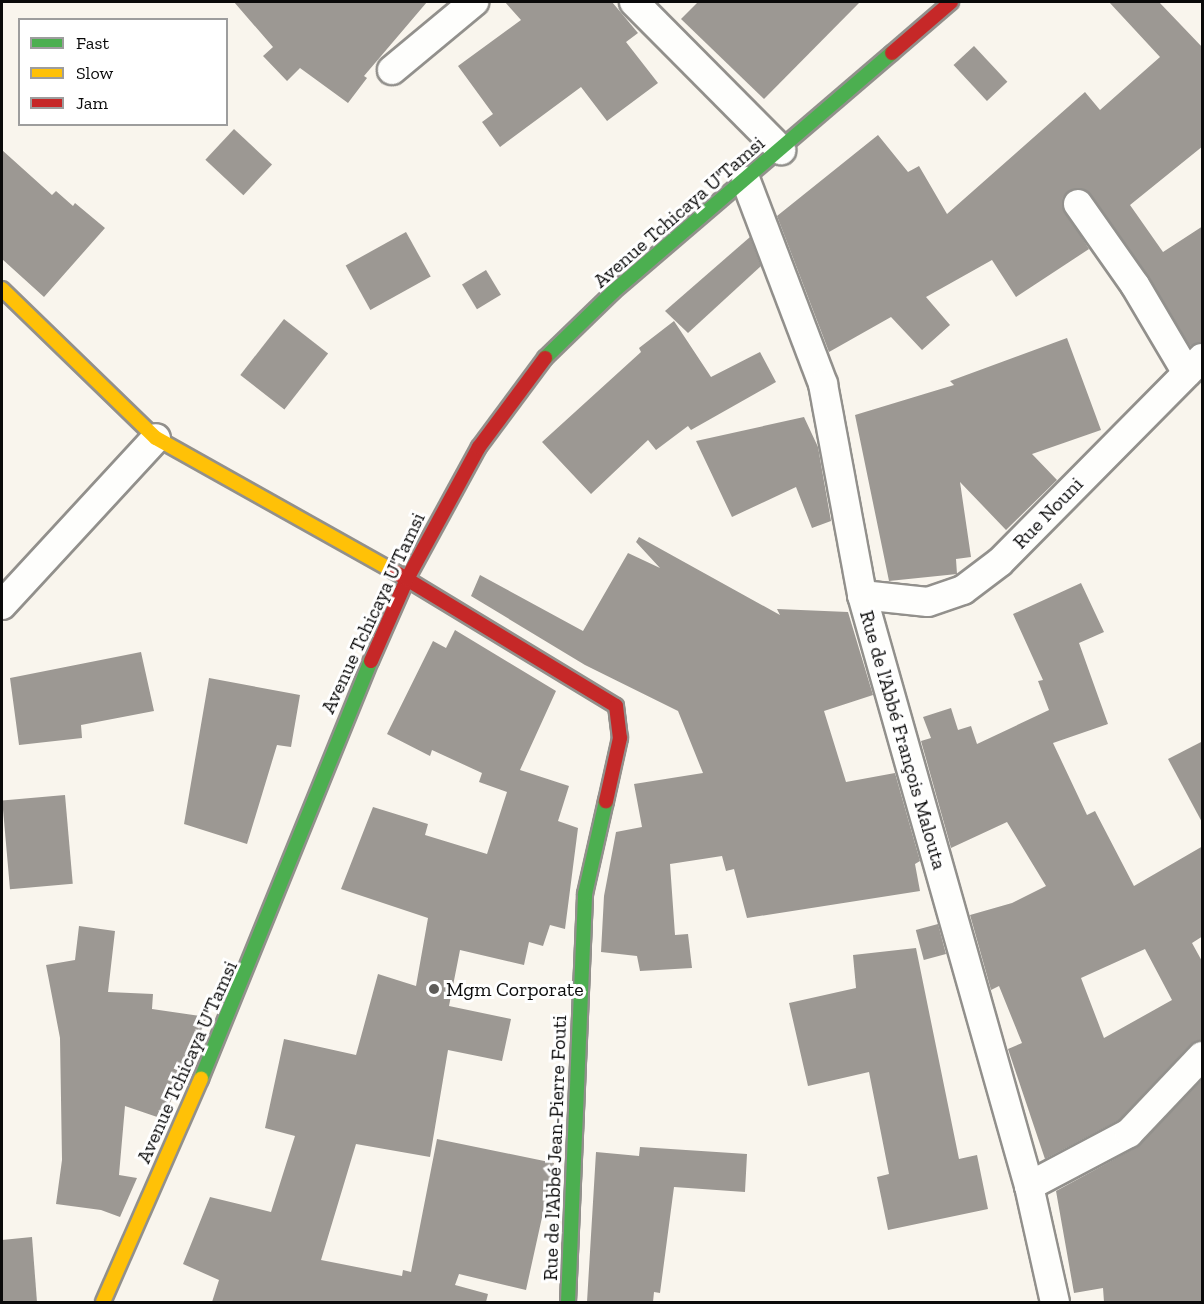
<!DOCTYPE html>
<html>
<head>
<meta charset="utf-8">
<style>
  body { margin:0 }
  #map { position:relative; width:1204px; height:1304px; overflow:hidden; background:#f9f5ed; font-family:"Zilla Slab",serif }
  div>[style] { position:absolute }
  .building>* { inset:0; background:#9c9893; transform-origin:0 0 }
  .roads { filter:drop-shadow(2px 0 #92908c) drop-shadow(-2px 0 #92908c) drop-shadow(0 2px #92908c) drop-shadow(0 -2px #92908c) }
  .street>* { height:28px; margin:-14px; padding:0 14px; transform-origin:14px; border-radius:14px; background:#fefefc }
  .fast>* { height:14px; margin:-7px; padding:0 7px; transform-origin:7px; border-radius:7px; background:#4caf50 }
  .slow>* { height:14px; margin:-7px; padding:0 7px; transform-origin:7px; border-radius:7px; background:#ffc107 }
  .jam>* { height:14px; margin:-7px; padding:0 7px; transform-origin:7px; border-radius:7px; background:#c62828 }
  .dots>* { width:16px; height:16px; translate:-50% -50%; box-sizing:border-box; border:3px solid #fff; border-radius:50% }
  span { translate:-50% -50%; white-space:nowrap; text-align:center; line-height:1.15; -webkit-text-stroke:6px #fff; paint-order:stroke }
  .street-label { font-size:20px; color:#0a0a0a }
  .poi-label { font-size:20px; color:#0a0a0a }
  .left { translate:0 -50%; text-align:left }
  .frame { position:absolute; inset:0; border:3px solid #0a0a0a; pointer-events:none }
  .legend { position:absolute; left:18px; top:18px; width:210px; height:108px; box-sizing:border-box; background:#fff; border:2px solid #9d9d9d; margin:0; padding:8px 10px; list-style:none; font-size:18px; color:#0a0a0a }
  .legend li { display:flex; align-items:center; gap:12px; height:30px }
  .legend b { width:30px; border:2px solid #9d9d9d }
</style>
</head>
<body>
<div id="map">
  <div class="building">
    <div style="clip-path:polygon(234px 2px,427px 2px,364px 76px,367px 78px,348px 103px,300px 68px,287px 81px,263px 56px,273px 47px)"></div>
    <div style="clip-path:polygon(505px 2px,612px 2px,638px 33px,626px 42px,658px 83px,607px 121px,581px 87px,500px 147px,482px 122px,493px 114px,458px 66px,521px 20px)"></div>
    <div style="clip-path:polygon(698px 2px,860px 2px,764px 99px,681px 19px)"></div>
    <div style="clip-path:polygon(1109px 2px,1159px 2px,1203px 48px,1203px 146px,1130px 205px,1163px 252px,1203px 226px,1203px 342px,1190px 346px,1091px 195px,1077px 188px,1063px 197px,1062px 206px,1089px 249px,1016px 297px,992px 260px,926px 297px,950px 325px,922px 350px,891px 317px,829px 352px,777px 216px,878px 135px,908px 172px,919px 166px,947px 214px,1085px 92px,1100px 110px,1160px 57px)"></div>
    <div style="left:974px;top:46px;width:49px;height:28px;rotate:47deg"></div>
    <div style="left:234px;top:129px;width:52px;height:42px;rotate:43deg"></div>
    <div style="clip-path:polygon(2px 150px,52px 195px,56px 191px,73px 206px,75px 203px,105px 228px,44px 297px,2px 259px)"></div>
    <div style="left:406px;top:232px;width:51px;height:69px;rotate:61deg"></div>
    <div style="clip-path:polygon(750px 237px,761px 266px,688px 333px,665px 311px)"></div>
    <div style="left:486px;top:270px;width:29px;height:28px;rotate:59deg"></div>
    <div style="left:284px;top:319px;width:56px;height:71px;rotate:38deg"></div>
    <div style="clip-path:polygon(674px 321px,711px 377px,760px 352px,776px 382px,691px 430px,688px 426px,656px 450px,648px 440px,591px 494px,542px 442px,641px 352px,639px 348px)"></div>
    <div style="clip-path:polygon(1067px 338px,1101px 430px,1032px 454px,1057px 480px,1006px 530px,960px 482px,971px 557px,956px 559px,957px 574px,889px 581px,855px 415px,954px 385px,950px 381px)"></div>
    <div style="clip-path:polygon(804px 417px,818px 447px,831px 521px,812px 528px,796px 487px,732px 517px,696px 441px)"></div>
    <div style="clip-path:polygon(639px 537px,780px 615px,777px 609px,848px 612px,873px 695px,824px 711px,846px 782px,895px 773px,920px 861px,915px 864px,920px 891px,747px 918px,734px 869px,726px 871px,722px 856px,670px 864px,675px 935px,688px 934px,692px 968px,640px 971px,637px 956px,601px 952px,604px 896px,616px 832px,642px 827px,634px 784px,703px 773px,678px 711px,585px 665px,471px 596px,480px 575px,583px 631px,628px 553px,660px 568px,636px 542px)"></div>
    <div style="clip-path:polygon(evenodd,1081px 583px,1104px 632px,1079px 643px,1108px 724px,1053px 743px,1087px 815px,1095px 811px,1134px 886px,1203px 846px,1203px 936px,1192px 943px,1203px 963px,1203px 1040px,1190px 1045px,1119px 1120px,1045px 1159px,1008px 1049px,1022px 1043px,999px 986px,991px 990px,970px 915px,1012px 903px,1046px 886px,1007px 822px,951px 848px,921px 741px,931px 738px,923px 717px,951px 708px,958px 730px,971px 726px,977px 744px,1049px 710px,1038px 681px,1043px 680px,1013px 614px,1081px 583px,1145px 949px,1172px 1000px,1104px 1038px,1081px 978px,1145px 949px)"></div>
    <div style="clip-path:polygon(455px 630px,556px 691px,520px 770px,569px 786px,558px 821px,578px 828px,565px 929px,550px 925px,543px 946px,529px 942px,524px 965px,460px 950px,449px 1006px,511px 1019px,502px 1061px,448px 1050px,430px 1157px,356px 1144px,321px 1260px,402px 1276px,403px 1270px,411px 1272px,437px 1139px,554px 1163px,526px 1290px,459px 1274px,455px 1285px,488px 1294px,486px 1302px,212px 1302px,219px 1280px,183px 1264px,210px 1197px,271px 1212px,295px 1136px,265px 1128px,284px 1039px,356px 1055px,378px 974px,416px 986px,428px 918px,341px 889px,373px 807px,428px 824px,425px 835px,487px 854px,507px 792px,479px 782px,482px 773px,432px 750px,430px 756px,387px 734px,433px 641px,446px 648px)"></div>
    <div style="clip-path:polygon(141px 652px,154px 711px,81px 725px,82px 738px,19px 745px,10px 678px)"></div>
    <div style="clip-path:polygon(209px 678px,300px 695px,291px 747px,277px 745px,247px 844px,184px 824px)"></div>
    <div style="clip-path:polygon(1203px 741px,1203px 824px,1168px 759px)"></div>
    <div style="left:65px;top:795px;width:89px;height:63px;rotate:85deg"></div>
    <div style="left:938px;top:924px;width:31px;height:23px;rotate:75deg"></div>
    <div style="clip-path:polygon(79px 926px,115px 931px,108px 992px,153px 994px,152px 1009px,207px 1017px,163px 1119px,125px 1106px,119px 1175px,137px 1178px,120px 1217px,101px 1210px,56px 1204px,62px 1160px,60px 1038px,46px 965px,75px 960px)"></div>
    <div style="clip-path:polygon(916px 948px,959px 1159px,977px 1155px,988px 1209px,888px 1230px,877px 1177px,889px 1174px,869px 1072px,808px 1086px,789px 1003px,856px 988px,853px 955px)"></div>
    <div style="clip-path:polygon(1203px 1079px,1203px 1302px,1104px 1302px,1103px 1288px,1074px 1293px,1056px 1191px,1137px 1147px)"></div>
    <div style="clip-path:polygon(640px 1147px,747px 1154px,745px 1192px,674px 1187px,660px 1293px,654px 1292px,653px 1302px,587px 1302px,596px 1152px,639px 1156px)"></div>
    <div style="clip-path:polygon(32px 1237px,37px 1302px,2px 1302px,2px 1240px)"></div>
  </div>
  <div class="roads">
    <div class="street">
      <div style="left:634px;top:2px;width:209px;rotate:45.2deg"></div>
      <div style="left:392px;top:70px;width:107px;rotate:-39.7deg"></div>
      <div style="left:746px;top:181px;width:217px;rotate:69.2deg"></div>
      <div style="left:823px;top:384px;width:215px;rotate:79.5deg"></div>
      <div style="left:862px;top:595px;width:614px;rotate:74.22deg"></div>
      <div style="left:1029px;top:1186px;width:119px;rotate:77.4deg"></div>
      <div style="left:1078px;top:204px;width:99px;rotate:54.9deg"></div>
      <div style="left:1135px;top:285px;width:102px;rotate:59.4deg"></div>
      <div style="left:862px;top:595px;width:66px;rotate:6.1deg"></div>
      <div style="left:928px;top:602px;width:37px;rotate:-19deg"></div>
      <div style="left:963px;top:590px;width:46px;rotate:-37.1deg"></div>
      <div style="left:1000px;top:562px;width:287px;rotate:-45.3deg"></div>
      <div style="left:2px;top:605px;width:227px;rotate:-47.3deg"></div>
      <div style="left:1029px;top:1186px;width:113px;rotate:-27.9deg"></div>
      <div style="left:1129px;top:1133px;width:106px;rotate:-46.5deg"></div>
    </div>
    <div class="fast">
      <div style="left:545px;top:358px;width:95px;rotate:-44.1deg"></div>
      <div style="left:613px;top:292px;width:367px;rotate:-40.6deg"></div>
      <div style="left:201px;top:1079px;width:451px;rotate:-67.9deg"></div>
      <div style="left:568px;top:1302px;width:408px;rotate:-87.6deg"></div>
      <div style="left:585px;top:894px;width:95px;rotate:-77.3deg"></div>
    </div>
    <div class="slow">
      <div style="left:2px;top:289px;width:214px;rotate:44.1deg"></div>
      <div style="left:156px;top:438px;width:274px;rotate:29.3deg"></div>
      <div style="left:103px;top:1302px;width:244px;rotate:-66.3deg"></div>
    </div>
    <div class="jam">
      <div style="left:892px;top:53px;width:78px;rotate:-40.8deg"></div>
      <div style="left:395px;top:572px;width:258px;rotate:31.2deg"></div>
      <div style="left:616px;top:706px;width:32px;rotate:83deg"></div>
      <div style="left:620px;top:738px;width:65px;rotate:102.5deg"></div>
      <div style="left:371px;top:661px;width:90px;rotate:-66.3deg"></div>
      <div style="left:407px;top:579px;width:150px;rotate:-61.4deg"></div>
      <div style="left:479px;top:447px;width:111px;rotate:-53.4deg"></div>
    </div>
  </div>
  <div class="dots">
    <div style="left:434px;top:989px;background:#5e5c59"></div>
  </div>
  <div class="street-label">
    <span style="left:679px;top:212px;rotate:-41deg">Avenue Tchicaya U'Tamsi</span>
    <span style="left:1048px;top:513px;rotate:-46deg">Rue Nouni</span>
    <span style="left:373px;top:613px;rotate:-65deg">Avenue Tchicaya U'Tamsi</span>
    <span style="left:903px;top:740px;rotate:74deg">Rue de l'Abbé François Malouta</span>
    <span style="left:187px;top:1062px;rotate:-66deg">Avenue Tchicaya U'Tamsi</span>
    <span style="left:555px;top:1148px;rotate:-88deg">Rue de l'Abbé Jean-Pierre Fouti</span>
  </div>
  <div class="poi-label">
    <span class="left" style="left:446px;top:989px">Mgm Corporate</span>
  </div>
  <div class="frame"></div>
  <ul class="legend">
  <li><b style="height:8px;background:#4caf50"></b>Fast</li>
  <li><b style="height:8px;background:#ffc107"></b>Slow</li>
  <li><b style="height:8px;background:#c62828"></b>Jam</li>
  </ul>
</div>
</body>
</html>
